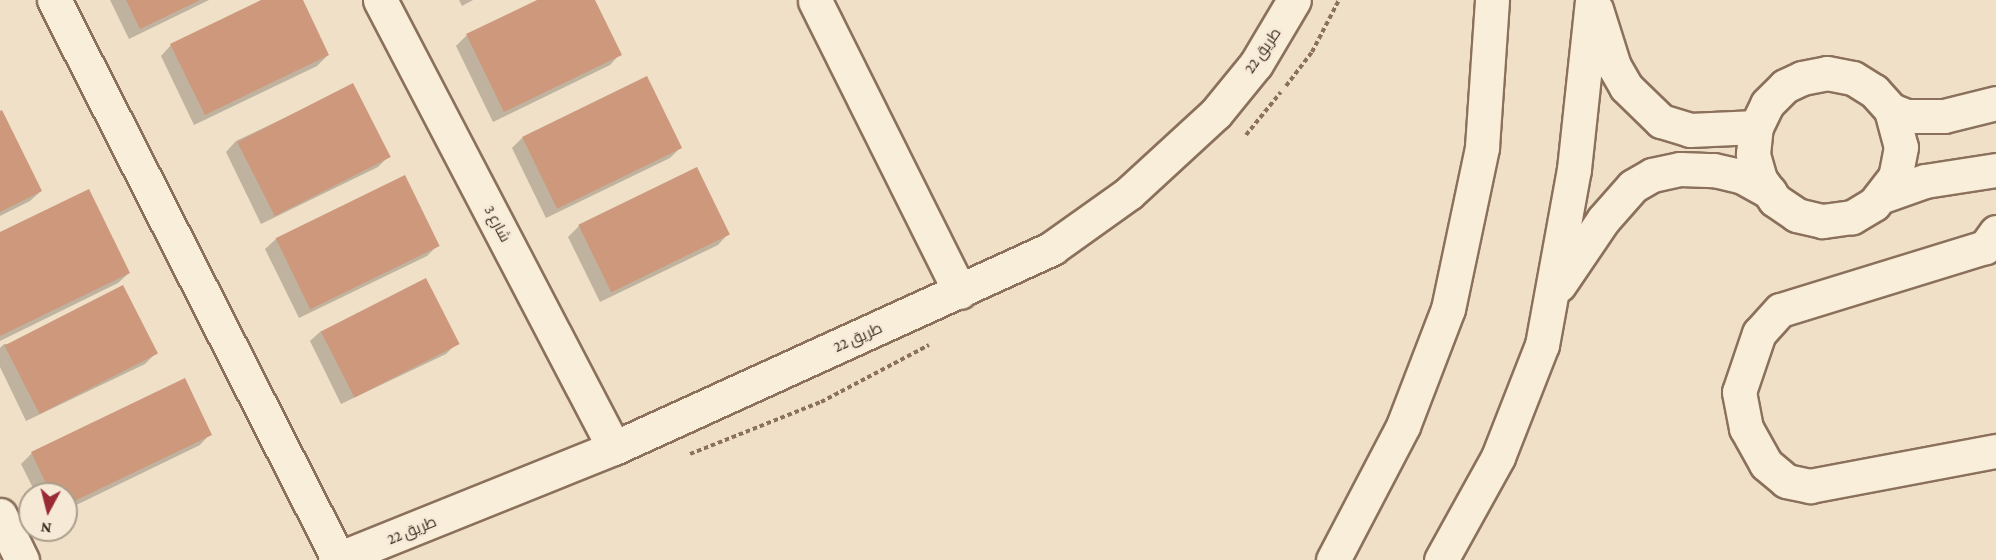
<!DOCTYPE html>
<html>
<head>
<meta charset="utf-8">
<style>
  body { margin:0 }
  #map { position:relative; width:1996px; height:560px; overflow:hidden; background:#efe0c7; font-family:"Crimson Pro",Cairo,serif }
  div>[style] { position:absolute }
  .shadow>* { inset:0; background:#0003 }
  .building>* { inset:0; background:#cd987c; transform-origin:0 0 }
  .path>* { height:4px; margin-top:-2px; transform-origin:0; background:repeating-linear-gradient(90deg,#8b715c 0 4.5px,transparent 0 7.5px) }
  .roads { filter:drop-shadow(2px 0 #8b715c) drop-shadow(-2px 0 #8b715c) drop-shadow(0 2px #8b715c) drop-shadow(0 -2px #8b715c) }
  .minor>* { height:33px; margin:-16.5px; padding:0 16.5px; transform-origin:16.5px; border-radius:16.5px; background:#f9eeda }
  span { translate:-50% -50%; white-space:nowrap; text-align:center; line-height:1.15; -webkit-text-stroke:4.5px #f6ead6; paint-order:stroke }
  .street-label { font-size:15px; color:#3b2b20 }
  .north { position:absolute; left:18px; top:482px; width:60px; height:60px; box-sizing:border-box; background:#f6ead6; border:2px solid #ab9e8d; border-radius:50%; rotate:187deg; font-size:16px; font-weight:700; line-height:24px; text-align:center; color:#3b2b20 }
  .north::after { content:''; display:block; margin:auto; width:21px; height:27px; background:#9a2b35; clip-path:polygon(50% 0,100% 100%,50% 72%,0 100%) }
</style>
</head>
<body>
<div id="map">
  <div class="shadow">
    <div style="clip-path:polygon(110px 0,209px 0,129px 39px)"></div>
    <div style="clip-path:polygon(265px 0,301px 0,328px 55px,317px 66px,194px 125px,161px 56px,171px 45px)"></div>
    <div style="clip-path:polygon(459px 0,473px 0,462px 6px)"></div>
    <div style="clip-path:polygon(540px 0,594px 0,620px 54px,610px 65px,493px 122px,456px 46px,466px 36px)"></div>
    <div style="clip-path:polygon(646px 78px,680px 148px,670px 158px,546px 218px,512px 148px,522px 138px)"></div>
    <div style="clip-path:polygon(353px 85px,388px 157px,378px 167px,261px 224px,226px 152px,236px 141px)"></div>
    <div style="clip-path:polygon(0 113px,41px 191px,30px 201px,0 216px)"></div>
    <div style="clip-path:polygon(579px 226px,728px 234px,718px 245px,600px 302px,568px 237px)"></div>
    <div style="clip-path:polygon(0 234px,129px 273px,118px 283px,0 341px)"></div>
    <div style="clip-path:polygon(276px 239px,438px 245px,427px 256px,299px 318px,265px 249px)"></div>
    <div style="clip-path:polygon(321px 331px,457px 343px,446px 354px,341px 404px,310px 341px)"></div>
    <div style="clip-path:polygon(4px 344px,156px 353px,145px 364px,26px 421px,0 367px,0 348px)"></div>
    <div style="clip-path:polygon(184px 380px,210px 434px,200px 445px,66px 510px,66px 494px,36px 494px,21px 464px,32px 453px)"></div>
  </div>
  <div class="building">
    <div style="clip-path:polygon(126px 0,200px 0,140px 29px)"></div>
    <div style="clip-path:polygon(261px 0,303px 0,329px 55px,205px 115px,170px 44px)"></div>
    <div style="clip-path:polygon(537px 0,595px 0,622px 55px,504px 112px,466px 34px)"></div>
    <div style="left:647px;top:76px;width:80px;height:139px;rotate:64deg"></div>
    <div style="left:353px;top:83px;width:83px;height:130px;rotate:63deg"></div>
    <div style="clip-path:polygon(2px 110px,42px 191px,0 212px,0 111px)"></div>
    <div style="left:697px;top:167px;width:75px;height:132px;rotate:64deg"></div>
    <div style="left:405px;top:175px;width:79px;height:144px;rotate:64deg"></div>
    <div style="clip-path:polygon(89px 189px,130px 273px,0 336px,0 232px)"></div>
    <div style="left:426px;top:278px;width:74px;height:118px;rotate:63deg"></div>
    <div style="left:123px;top:285px;width:77px;height:133px;rotate:63deg"></div>
    <div style="clip-path:polygon(185px 378px,212px 435px,66px 505px,66px 494px,51px 494px,31px 452px)"></div>
  </div>
  <div class="path">
    <div style="left:1286px;top:86px;width:43px;rotate:-52.6deg"></div>
    <div style="left:1312px;top:52px;width:59px;rotate:-62.6deg"></div>
    <div style="left:1246px;top:135px;width:55px;rotate:-50.9deg"></div>
    <div style="left:690px;top:454px;width:141px;rotate:-21.7deg"></div>
    <div style="left:821px;top:402px;width:122px;rotate:-27.8deg"></div>
  </div>
  <div class="roads">
    <div class="minor">
      <div style="left:54px;top:0;width:628px;rotate:63.03deg"></div>
      <div style="left:380px;top:0;width:505px;rotate:62.42deg"></div>
      <div style="left:815px;top:1px;width:325px;rotate:63.5deg"></div>
      <div style="left:1596px;top:9px;width:60px;rotate:72.5deg"></div>
      <div style="left:1614px;top:66px;width:24px;rotate:60deg"></div>
      <div style="left:1626px;top:87px;width:49px;rotate:44.2deg"></div>
      <div style="left:1661px;top:121px;width:30px;rotate:17deg"></div>
      <div style="left:1690px;top:130px;width:66px;rotate:-2.6deg"></div>
      <div style="left:1891px;top:110px;width:38px;rotate:75deg"></div>
      <div style="left:1901px;top:147px;width:31px;rotate:101deg"></div>
      <div style="left:1895px;top:177px;width:34px;rotate:128deg"></div>
      <div style="left:1874px;top:204px;width:26px;rotate:149deg"></div>
      <div style="left:1852px;top:217px;width:30px;rotate:172deg"></div>
      <div style="left:1822px;top:221px;width:26px;rotate:-167deg"></div>
      <div style="left:1797px;top:215px;width:27px;rotate:-146deg"></div>
      <div style="left:1775px;top:200px;width:26px;rotate:-126deg"></div>
      <div style="left:1760px;top:179px;width:26px;rotate:-106deg"></div>
      <div style="left:1753px;top:154px;width:27px;rotate:-84deg"></div>
      <div style="left:1756px;top:127px;width:25px;rotate:-64deg"></div>
      <div style="left:1767px;top:104px;width:25px;rotate:-45deg"></div>
      <div style="left:1785px;top:86px;width:19px;rotate:-25deg"></div>
      <div style="left:1802px;top:78px;width:25px;rotate:-11deg"></div>
      <div style="left:1827px;top:73px;width:26px;rotate:11deg"></div>
      <div style="left:1853px;top:78px;width:25px;rotate:32deg"></div>
      <div style="left:1874px;top:91px;width:25px;rotate:48deg"></div>
      <div style="left:1891px;top:110px;width:17px;rotate:21deg"></div>
      <div style="left:1907px;top:116px;width:37px"></div>
      <div style="left:1944px;top:116px;width:54px;rotate:-14deg"></div>
      <div style="left:1880px;top:197px;width:48px;rotate:-19.6deg"></div>
      <div style="left:1925px;top:181px;width:72px;rotate:-8.8deg"></div>
      <div style="left:1996px;top:232px;width:19px;rotate:126deg"></div>
      <div style="left:1985px;top:247px;width:214px;rotate:162.9deg"></div>
      <div style="left:1780px;top:310px;width:31px;rotate:132deg"></div>
      <div style="left:1759px;top:333px;width:62px;rotate:108.7deg"></div>
      <div style="left:1739px;top:392px;width:37px;rotate:79deg"></div>
      <div style="left:1746px;top:428px;width:41px;rotate:60.9deg"></div>
      <div style="left:1766px;top:464px;width:26px;rotate:40deg"></div>
      <div style="left:1786px;top:481px;width:25px;rotate:12deg"></div>
      <div style="left:1810px;top:486px;width:189px;rotate:-10.7deg"></div>
      <div style="left:1559px;top:285px;width:78px;rotate:-55.9deg"></div>
      <div style="left:1603px;top:220px;width:45px;rotate:-48.6deg"></div>
      <div style="left:1633px;top:186px;width:22px;rotate:-30deg"></div>
      <div style="left:1652px;top:175px;width:29px;rotate:-12deg"></div>
      <div style="left:1680px;top:169px;width:34px;rotate:2deg"></div>
      <div style="left:1714px;top:170px;width:28px;rotate:13deg"></div>
      <div style="left:1741px;top:176px;width:33px;rotate:29deg"></div>
      <div style="left:0;top:515px;width:50px;rotate:63.9deg"></div>
      <div style="left:335px;top:560px;width:301px;rotate:-21.9deg"></div>
      <div style="left:614px;top:448px;width:482px;rotate:-24.5deg"></div>
      <div style="left:1052px;top:248px;width:95px;rotate:-35.5deg"></div>
      <div style="left:1129px;top:193px;width:118px;rotate:-42.6deg"></div>
      <div style="left:1216px;top:113px;width:63px;rotate:-50.8deg"></div>
      <div style="left:1256px;top:64px;width:74px;rotate:-59.3deg"></div>
      <div style="left:1333px;top:560px;width:151px;rotate:-62.4deg"></div>
      <div style="left:1403px;top:426px;width:125px;rotate:-69deg"></div>
      <div style="left:1448px;top:309px;width:166px;rotate:-78.1deg"></div>
      <div style="left:1482px;top:147px;width:147px;rotate:-86.1deg"></div>
      <div style="left:1441px;top:560px;width:118px;rotate:-61deg"></div>
      <div style="left:1498px;top:457px;width:120px;rotate:-68.6deg"></div>
      <div style="left:1542px;top:345px;width:179px;rotate:-79.7deg"></div>
      <div style="left:1574px;top:169px;width:170px;rotate:-83.9deg"></div>
    </div>
  </div>
  <div class="street-label">
    <span style="left:1263px;top:51px;rotate:-55deg">طريق 22</span>
    <span style="left:497px;top:224px;rotate:62deg">شارع 3</span>
    <span style="left:858px;top:338px;rotate:-24deg">طريق 22</span>
    <span style="left:412px;top:531px;rotate:-22deg">طريق 22</span>
  </div>
  <div class="north">N</div>
</div>
</body>
</html>
